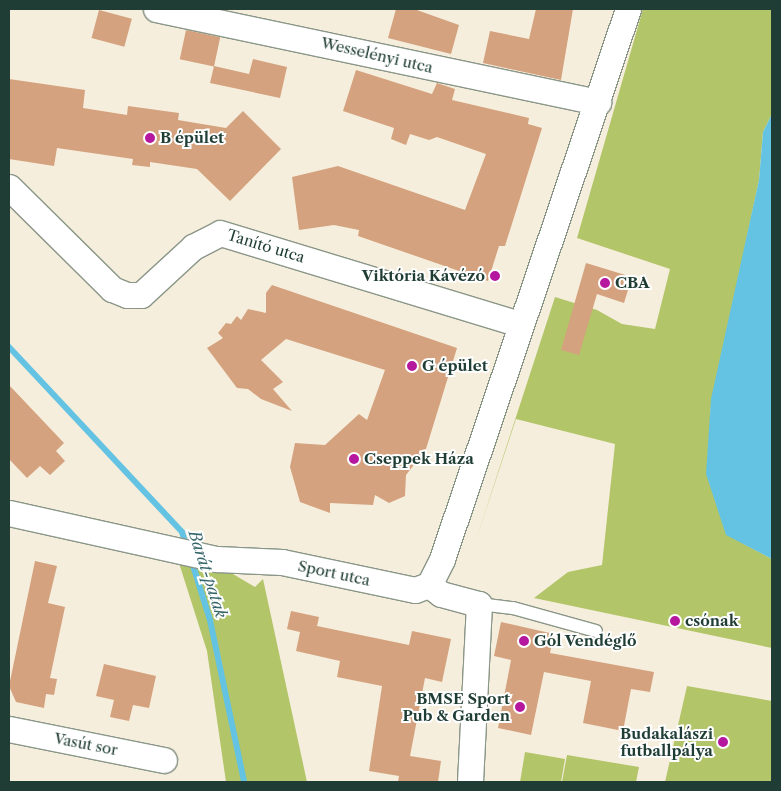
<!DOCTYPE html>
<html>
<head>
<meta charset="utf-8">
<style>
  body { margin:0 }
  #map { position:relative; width:781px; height:791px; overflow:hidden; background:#f6eedc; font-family:"Libre Caslon Text",serif }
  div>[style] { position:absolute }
  .green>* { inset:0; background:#b2c568 }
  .water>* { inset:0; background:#64c3e2 }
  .stream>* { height:6px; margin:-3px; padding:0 3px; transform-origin:3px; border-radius:3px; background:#64c3e2 }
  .building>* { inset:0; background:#d4a27e; transform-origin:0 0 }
  .roads { filter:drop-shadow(1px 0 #8a9688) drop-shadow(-1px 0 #8a9688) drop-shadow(0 1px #8a9688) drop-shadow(0 -1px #8a9688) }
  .service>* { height:12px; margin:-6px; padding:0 6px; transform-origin:6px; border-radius:6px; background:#fff }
  .minor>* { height:25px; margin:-12.5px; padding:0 12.5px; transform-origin:12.5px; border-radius:12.5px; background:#fff }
  .dots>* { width:14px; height:14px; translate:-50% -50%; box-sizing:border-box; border:2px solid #fff; border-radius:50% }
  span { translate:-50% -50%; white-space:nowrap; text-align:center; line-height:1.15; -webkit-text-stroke:4px #fff; paint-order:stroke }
  .street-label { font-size:15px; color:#1f3d34 }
  .poi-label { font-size:15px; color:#1f3d34; font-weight:700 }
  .left { translate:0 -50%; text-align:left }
  .right { translate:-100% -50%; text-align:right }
  .water-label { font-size:16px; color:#346568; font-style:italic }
  .frame { position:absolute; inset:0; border:10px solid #1f3d34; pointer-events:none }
</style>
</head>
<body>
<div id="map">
  <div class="green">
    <div style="clip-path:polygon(643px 9px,772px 9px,772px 114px,763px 132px,759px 180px,710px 412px,744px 544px,772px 559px,772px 648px,534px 598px,568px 572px,602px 565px,615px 444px,516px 419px,474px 546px,555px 297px,597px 310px,622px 324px,655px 329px,670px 269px,577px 238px)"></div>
    <div style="clip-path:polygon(179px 563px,226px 570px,255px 587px,263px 579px,307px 782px,226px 782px,207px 651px)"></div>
    <div style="clip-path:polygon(687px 686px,772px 701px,772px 782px,665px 782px)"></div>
    <div style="clip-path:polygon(525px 752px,565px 759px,561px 782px,520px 782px)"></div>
    <div style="clip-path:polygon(567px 755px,639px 767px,636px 782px,562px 782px)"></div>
  </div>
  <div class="water">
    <div style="clip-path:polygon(772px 114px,772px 559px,726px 535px,706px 474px,711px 399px,759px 180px,763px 132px)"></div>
  </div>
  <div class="stream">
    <div style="left:9px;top:347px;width:253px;rotate:46.9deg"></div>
    <div style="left:182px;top:532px;width:16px;rotate:72deg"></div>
    <div style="left:191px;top:559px;width:64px;rotate:72.7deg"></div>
    <div style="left:210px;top:620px;width:166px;rotate:78.1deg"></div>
  </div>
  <div class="building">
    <div style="clip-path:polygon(396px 9px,414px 9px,459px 25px,451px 54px,388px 38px)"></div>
    <div style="clip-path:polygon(536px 9px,573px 9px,561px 80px,483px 63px,490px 31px,529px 39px)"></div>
    <div style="left:99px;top:10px;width:34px;height:29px;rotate:15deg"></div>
    <div style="left:186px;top:30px;width:35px;height:30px;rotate:12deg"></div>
    <div style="clip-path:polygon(253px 59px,287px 67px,280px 98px,210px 83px,214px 66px,249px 74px)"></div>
    <div style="clip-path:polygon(356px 70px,432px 94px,437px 83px,455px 89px,452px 100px,529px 118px,528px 124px,542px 128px,505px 246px,499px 246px,488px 281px,358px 236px,359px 230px,334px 225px,299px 230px,292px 177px,338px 166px,465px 210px,486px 154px,437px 137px,429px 140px,410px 134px,406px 145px,391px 139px,394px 128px,343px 111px)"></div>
    <div style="clip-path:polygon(9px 79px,85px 90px,83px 108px,127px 115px,128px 106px,179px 113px,178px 120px,226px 128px,243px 111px,281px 149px,230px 201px,197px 169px,150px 162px,150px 167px,132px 165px,133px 159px,57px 148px,54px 166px,9px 159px)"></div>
    <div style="clip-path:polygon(586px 263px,632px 277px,624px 303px,597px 294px,579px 355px,561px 350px)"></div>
    <div style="clip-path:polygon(272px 285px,457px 348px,426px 449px,406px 475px,405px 496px,389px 503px,375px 495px,373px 505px,330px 503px,330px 513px,300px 502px,290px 467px,295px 443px,325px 445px,359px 414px,367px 420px,385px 370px,286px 339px,261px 360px,283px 382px,273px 389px,292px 411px,261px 399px,248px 389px,237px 388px,207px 348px,223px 338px,218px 333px,226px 323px,231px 324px,237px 316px,241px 320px,248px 309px,266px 313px,266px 293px)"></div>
    <div style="clip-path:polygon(9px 385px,64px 443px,56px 451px,65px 461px,50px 475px,40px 466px,27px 478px,9px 459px)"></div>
    <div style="clip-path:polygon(35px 561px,57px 566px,48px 603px,65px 607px,50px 678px,57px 679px,54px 695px,46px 694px,44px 708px,16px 702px,9px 686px)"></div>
    <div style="clip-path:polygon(291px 611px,319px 617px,317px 626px,409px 645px,412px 631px,451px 639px,442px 682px,425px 678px,410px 756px,441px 761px,438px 782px,398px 782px,399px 776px,369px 771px,382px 686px,337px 677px,340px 661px,296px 651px,300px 632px,287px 629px)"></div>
    <div style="clip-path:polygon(501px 622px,554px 634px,550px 653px,654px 672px,650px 692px,631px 689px,623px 731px,583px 723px,591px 681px,544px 672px,531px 735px,498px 728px,511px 660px,494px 656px)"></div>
    <div style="clip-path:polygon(104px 664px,156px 676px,149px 708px,133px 705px,129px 721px,110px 717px,114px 700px,96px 696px)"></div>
  </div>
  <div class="roads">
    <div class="service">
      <div style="left:479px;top:604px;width:34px;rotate:7deg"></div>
      <div style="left:513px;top:608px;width:86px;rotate:15.5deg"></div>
    </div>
    <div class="minor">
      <div style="left:156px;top:9px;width:452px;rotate:11.9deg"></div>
      <div style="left:9px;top:187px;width:145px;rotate:44.7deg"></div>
      <div style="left:112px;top:289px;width:16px;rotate:22deg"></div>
      <div style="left:127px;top:295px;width:14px"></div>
      <div style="left:141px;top:295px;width:71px;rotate:-42.7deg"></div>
      <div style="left:193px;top:247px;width:30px;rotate:-27deg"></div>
      <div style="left:220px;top:233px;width:313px;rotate:16.9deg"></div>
      <div style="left:9px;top:513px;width:213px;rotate:12.5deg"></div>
      <div style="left:217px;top:559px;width:65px;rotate:2.6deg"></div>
      <div style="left:282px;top:562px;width:136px;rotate:11.9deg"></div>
      <div style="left:415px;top:590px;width:15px;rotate:-20deg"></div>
      <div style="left:429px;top:585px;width:29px;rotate:-63deg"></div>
      <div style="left:442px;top:559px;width:581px;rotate:-71.32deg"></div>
      <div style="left:429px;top:585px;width:15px;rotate:37deg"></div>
      <div style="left:441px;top:594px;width:39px;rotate:15deg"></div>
      <div style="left:479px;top:604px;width:178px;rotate:92.9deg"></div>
      <div style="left:9px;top:729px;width:158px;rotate:11.3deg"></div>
    </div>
  </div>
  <div class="dots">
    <div style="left:150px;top:138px;background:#b5179e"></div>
    <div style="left:495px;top:276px;background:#b5179e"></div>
    <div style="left:605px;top:283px;background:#b5179e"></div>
    <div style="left:412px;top:366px;background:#b5179e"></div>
    <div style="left:354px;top:459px;background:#b5179e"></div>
    <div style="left:675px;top:621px;background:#b5179e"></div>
    <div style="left:524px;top:641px;background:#b5179e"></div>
    <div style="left:520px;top:707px;background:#b5179e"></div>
    <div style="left:723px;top:742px;background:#b5179e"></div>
  </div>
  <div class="street-label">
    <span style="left:377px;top:55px;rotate:13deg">Wesselényi utca</span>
    <span style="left:266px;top:246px;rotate:17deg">Tanító utca</span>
    <span style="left:334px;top:573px;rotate:12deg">Sport utca</span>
    <span style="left:86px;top:744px;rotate:11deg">Vasút sor</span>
  </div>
  <div class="poi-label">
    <span class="left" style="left:160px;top:138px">B épület</span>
    <span class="right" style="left:485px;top:276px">Viktória Kávézó</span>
    <span class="left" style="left:615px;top:283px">CBA</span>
    <span class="left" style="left:422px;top:366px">G épület</span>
    <span class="left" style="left:364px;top:459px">Cseppek Háza</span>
    <span class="left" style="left:685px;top:621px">csónak</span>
    <span class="left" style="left:534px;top:641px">Gól Vendéglő</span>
    <span class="right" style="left:510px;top:707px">BMSE Sport<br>Pub &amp; Garden</span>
    <span class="right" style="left:713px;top:742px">Budakalászi<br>futballpálya</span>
  </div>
  <div class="water-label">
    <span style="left:208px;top:574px;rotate:72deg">Barát-patak</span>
  </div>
  <div class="frame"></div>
</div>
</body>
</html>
